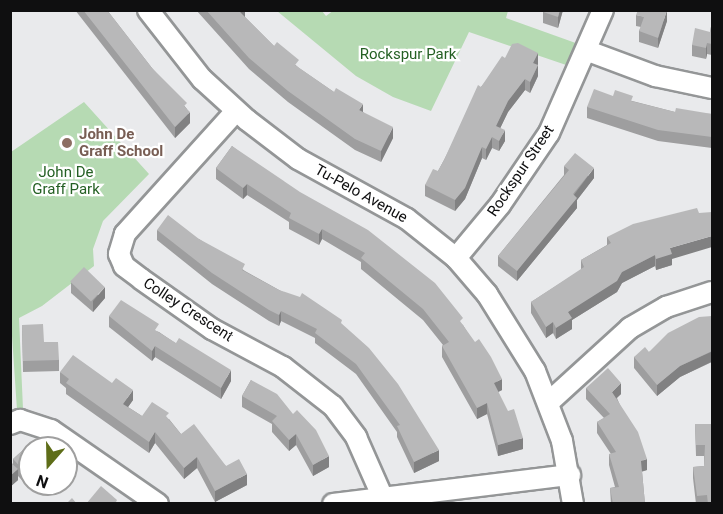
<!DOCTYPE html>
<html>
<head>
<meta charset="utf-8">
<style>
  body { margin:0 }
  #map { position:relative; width:723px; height:514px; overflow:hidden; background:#e9eaec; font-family:Roboto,sans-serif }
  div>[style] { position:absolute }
  .green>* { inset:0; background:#b6dab3 }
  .roads { filter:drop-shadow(2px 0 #949697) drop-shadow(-2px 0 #949697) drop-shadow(0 2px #949697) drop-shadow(0 -2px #949697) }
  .minor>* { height:20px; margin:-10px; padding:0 10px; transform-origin:10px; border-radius:10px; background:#fff }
  .wall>* { inset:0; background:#9e9e9f }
  .shaded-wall>* { inset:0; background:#818182 }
  .building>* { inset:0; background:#b8b8b9; transform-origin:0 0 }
  .dots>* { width:16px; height:16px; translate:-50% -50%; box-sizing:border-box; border:3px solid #fff; border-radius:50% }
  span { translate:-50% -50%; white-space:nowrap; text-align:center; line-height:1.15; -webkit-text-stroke:4.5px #fff; paint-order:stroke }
  .park-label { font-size:15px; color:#256024 }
  .education-label { font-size:15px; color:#785e54; font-weight:700 }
  .left { translate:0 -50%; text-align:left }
  .street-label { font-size:15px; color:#0f0f10 }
  .frame { position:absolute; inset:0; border:12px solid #0f0f10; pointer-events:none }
  .north { position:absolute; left:18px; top:436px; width:60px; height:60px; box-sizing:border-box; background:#fff; border:2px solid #9f9f9f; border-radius:50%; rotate:200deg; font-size:16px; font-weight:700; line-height:24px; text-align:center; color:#0f0f10 }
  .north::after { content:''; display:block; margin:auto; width:21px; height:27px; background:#5e6d18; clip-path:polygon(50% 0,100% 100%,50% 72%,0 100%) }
</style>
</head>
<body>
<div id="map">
  <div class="green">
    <div style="clip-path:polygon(334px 10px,508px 11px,506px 18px,584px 46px,575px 68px,469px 32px,431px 111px,393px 97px,356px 76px,277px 11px,322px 11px,326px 16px)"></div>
    <div style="clip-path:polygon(84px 102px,149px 174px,103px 221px,93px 249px,94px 266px,42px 306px,19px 318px,23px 409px,17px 410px,11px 321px,11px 152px)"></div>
  </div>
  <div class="roads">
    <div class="minor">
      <div style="left:148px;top:10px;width:88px;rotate:52deg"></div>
      <div style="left:202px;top:79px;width:61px;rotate:42.3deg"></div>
      <div style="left:247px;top:120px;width:64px;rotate:37.4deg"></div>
      <div style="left:298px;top:159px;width:124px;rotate:28.8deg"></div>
      <div style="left:407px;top:219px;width:63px;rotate:38.5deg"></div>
      <div style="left:456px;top:258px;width:48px;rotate:49.3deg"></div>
      <div style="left:487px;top:294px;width:91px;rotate:58.1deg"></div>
      <div style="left:535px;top:371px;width:75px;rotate:68.9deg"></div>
      <div style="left:562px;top:441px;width:64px;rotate:80.1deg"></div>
      <div style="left:588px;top:51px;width:72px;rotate:20.5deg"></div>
      <div style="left:655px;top:76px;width:58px;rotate:11.9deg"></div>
      <div style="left:236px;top:111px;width:166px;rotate:132.1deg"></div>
      <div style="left:125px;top:234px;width:21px;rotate:107deg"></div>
      <div style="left:119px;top:254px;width:13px;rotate:67deg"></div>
      <div style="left:124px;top:266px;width:21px;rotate:37deg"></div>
      <div style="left:141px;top:279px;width:87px;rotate:35.2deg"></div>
      <div style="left:212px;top:329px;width:81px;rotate:28.2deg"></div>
      <div style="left:283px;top:367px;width:63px;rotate:38deg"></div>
      <div style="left:333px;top:406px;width:39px;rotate:53deg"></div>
      <div style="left:356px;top:437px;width:64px;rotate:66.2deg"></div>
      <div style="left:456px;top:258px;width:69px;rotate:-50.3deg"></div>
      <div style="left:500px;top:205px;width:87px;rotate:-55.8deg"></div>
      <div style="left:549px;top:133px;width:134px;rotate:-66.3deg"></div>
      <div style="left:549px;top:402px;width:110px;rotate:-42.4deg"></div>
      <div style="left:630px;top:328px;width:42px;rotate:-30.3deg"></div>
      <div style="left:666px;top:307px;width:48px;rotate:-18.1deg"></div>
      <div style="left:10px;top:424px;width:11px;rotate:-22deg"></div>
      <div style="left:20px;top:420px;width:33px;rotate:18deg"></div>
      <div style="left:51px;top:430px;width:130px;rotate:34.7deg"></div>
      <div style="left:333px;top:504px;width:239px;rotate:-7deg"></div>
    </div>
  </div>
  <div class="wall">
    <div style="clip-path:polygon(75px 10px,107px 10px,152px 68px,187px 109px,190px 123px,175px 138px)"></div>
    <div style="clip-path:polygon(196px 10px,245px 10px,245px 17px,274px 46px,299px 68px,363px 112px,393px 138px,381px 162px,355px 150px,288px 102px,249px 69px)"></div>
    <div style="clip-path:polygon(540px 10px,563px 10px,558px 28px,543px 23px,543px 11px)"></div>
    <div style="clip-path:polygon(636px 15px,667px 21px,658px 48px,639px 42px,639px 31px,641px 27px,636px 26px)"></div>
    <div style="clip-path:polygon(712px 21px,712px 55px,707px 54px,706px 59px,692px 56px,692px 45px,710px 32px)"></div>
    <div style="clip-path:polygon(538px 53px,538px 76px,530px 93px,525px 90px,508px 112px,500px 128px,505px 141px,499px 151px,492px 148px,486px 160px,482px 158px,465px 199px,455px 211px,425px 196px,425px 185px,438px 171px,444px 160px,481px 87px,505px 58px)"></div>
    <div style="clip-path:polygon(613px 96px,675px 112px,712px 114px,712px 148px,658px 141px,587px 118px,587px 107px)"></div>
    <div style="clip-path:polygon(232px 146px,463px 325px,502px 390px,498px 392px,523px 449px,498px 456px,487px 414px,477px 419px,442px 357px,442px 346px,443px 345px,423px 320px,361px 269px,361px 262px,322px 239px,319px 245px,289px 229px,289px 222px,247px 195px,243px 199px,216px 179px,216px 168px)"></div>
    <div style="clip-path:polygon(564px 166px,594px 178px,577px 200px,577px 208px,517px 281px,498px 266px,498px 256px,564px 175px)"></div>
    <div style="clip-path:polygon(157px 230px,199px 239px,245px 271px,342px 325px,439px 461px,414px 473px,397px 437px,397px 432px,356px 374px,315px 343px,315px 338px,281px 321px,279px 326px,269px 321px,212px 284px,157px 240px)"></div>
    <div style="clip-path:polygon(607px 237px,672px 259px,672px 265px,656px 270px,655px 266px,622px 283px,617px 292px,572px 320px,572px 329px,556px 339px,553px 333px,546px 338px,531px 313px,531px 302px,581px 270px,581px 260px,607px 245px)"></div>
    <div style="clip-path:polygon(71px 282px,105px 298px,93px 312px,71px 293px)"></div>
    <div style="clip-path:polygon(109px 316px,159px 332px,231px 381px,221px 399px,155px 357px,152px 361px,109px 327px)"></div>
    <div style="clip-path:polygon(712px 316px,712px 362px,680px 377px,657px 396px,634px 368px,634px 357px,649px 352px)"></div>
    <div style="clip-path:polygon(22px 325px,44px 342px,59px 360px,59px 371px,23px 372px)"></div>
    <div style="clip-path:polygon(60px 372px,133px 400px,128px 407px,142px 416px,169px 419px,181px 434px,226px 466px,247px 485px,215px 502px,197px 468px,184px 479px,155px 443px,149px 453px,66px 394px,66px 388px,60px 383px)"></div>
    <div style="clip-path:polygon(251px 380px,329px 467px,313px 476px,296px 445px,289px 451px,272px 432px,272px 424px,242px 407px,242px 396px)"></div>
    <div style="clip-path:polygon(586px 388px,621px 394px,617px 398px,647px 470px,642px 471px,645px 504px,611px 504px,610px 488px,615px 487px,609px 465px,609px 454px,611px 454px,597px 433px,597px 422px,604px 418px,586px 399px)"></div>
    <div style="clip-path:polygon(695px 424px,712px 424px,712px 504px,696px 504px,693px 478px,693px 467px,704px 466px,704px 456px,696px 456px)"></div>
    <div style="clip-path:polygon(34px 440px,27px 485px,18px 476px,18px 480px,10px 487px,10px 462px,13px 464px,13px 459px)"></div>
  </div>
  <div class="shaded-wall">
    <div style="clip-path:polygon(243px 10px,245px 10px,245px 20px,240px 12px)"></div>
    <div style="clip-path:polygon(560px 10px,563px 10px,558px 28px,558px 17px)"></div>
    <div style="clip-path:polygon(667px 10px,667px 21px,658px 48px,658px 38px)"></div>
    <div style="clip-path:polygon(707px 43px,707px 54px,706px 59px,706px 48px)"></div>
    <div style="clip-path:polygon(538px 53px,538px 64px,533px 74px,533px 63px)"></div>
    <div style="clip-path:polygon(538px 65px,538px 76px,530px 93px,530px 82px)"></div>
    <div style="clip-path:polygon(525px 79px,525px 90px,508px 112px,496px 137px,496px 126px,508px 101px)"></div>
    <div style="clip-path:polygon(363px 104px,363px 115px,359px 110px)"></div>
    <div style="clip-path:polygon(190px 112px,190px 123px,175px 138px,175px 127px)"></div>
    <div style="clip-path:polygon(393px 127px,393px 138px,381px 162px,381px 151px)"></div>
    <div style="clip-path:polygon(505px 130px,505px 141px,499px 151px,499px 141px)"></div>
    <div style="clip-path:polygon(492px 137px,492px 148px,486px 160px,486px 149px)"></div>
    <div style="clip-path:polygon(482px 147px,482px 158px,465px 199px,455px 211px,455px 200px)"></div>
    <div style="clip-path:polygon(594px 168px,594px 178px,577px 200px,577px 208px,517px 281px,517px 271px)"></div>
    <div style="clip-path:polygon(247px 184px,247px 195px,243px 199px,243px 188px)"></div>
    <div style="clip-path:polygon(322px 229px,322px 239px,319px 245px,319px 234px)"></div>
    <div style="clip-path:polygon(712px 236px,712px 247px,672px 259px,672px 265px,656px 270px,656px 259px,670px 248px)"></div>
    <div style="clip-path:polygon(655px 255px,655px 266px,622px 283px,617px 292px,572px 320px,572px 329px,556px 339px,556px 328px,568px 312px,622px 272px)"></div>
    <div style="clip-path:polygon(105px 287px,105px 298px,93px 312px,93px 301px)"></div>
    <div style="clip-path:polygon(281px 311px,281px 321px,279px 326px,279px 315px)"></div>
    <div style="clip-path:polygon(553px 322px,553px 333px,546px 338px,546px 327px)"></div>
    <div style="clip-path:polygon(155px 346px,155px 357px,152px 361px,152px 351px)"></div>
    <div style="clip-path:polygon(711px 352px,711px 362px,680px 377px,657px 396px,657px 385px,680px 366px)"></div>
    <div style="clip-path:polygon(231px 370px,231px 381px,221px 399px,221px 388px)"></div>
    <div style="clip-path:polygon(502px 379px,502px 390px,494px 394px,494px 383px)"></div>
    <div style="clip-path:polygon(621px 383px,621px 394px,612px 402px,612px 392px)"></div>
    <div style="clip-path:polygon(133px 390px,133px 400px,123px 414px,123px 404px)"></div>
    <div style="clip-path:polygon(487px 403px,487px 414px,477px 419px,477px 408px)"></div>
    <div style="clip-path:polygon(155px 432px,155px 443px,149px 453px,149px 442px)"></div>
    <div style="clip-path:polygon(296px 434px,296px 445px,289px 451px,289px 440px)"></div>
    <div style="clip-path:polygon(523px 438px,523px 449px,498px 456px,498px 445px)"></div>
    <div style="clip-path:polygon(439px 450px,439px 461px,414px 473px,414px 462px)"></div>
    <div style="clip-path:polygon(329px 456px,329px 467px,313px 476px,313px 465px)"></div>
    <div style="clip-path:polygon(197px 457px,197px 468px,184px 479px,184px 468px)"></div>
    <div style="clip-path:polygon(647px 459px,647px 470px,641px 472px,641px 461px)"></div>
    <div style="clip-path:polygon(18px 469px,18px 480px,10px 487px,10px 476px)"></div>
    <div style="clip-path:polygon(30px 471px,30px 482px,27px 485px,27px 474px)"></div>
    <div style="clip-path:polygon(247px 474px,247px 485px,215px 502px,215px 491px)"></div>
  </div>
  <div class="building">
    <div style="clip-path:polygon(83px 10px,107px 10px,152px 68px,187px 103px,184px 106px,190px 112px,175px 127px)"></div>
    <div style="clip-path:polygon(206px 10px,243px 10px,240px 12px,274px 46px,277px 42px,299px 60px,295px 65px,334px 92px,336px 88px,363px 104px,359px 110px,393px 127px,381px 151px,355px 139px,288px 91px,249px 58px)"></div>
    <div style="clip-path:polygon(543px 10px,560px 10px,558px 17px,543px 12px)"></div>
    <div style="clip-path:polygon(638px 10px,667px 10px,658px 38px,639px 31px,644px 17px,636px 15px)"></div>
    <div style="clip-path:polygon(712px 21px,712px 44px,707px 43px,706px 48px,692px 45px,695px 28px,710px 32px)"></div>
    <div style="clip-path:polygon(518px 43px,538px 53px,533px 63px,538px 65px,530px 82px,525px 79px,508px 101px,496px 126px,505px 130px,499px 141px,492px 137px,486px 149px,482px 147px,465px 188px,455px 200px,425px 185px,433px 169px,438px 171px,444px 160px,478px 85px,481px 87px,502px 56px,505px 58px,512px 44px)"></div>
    <div style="clip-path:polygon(594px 89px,613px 96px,615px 90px,633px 96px,631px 101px,675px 112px,676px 108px,712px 114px,712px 137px,658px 130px,587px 107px)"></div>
    <div style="clip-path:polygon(232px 146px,300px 192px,368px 230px,435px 283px,463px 318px,460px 321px,475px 342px,479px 339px,491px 357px,502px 379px,494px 383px,508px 411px,514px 409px,523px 438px,498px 445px,487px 403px,477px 408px,442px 346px,449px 342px,423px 309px,361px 258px,365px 253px,322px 229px,319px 234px,289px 218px,291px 213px,247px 184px,243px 188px,216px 168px)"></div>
    <div style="clip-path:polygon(575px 153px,594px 168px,573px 194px,577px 198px,517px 271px,498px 256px,569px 170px,564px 166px)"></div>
    <div style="clip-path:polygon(697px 208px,699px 213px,712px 212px,712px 236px,670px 248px,672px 254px,656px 259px,655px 255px,622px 272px,617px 281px,568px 312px,572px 318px,556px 328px,553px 322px,546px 327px,531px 302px,584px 267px,581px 260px,611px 243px,607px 237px,633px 224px)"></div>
    <div style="clip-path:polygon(168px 215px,199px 239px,245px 264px,242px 270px,279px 290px,300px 297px,302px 293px,342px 320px,341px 323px,369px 348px,398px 384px,439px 450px,414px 462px,397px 426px,400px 425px,356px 364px,315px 333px,317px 329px,281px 311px,279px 315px,269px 310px,212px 273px,157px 230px)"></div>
    <div style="left:84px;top:267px;width:29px;height:20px;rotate:44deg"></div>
    <div style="clip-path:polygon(121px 300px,159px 324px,155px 330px,176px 343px,179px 338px,231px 370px,221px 388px,155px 346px,152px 351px,109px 316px)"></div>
    <div style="clip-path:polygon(712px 316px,712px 351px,680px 366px,657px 385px,634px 357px,645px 347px,649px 352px,668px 333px,699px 317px)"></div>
    <div style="clip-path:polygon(43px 324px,44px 342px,58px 342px,59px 360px,23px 361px,22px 325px)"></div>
    <div style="clip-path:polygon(73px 355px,112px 383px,116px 378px,133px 390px,123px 404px,142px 416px,152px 402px,169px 413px,166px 416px,181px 434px,194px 424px,226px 466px,239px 459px,247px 474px,215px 491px,197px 457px,184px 468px,155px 432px,149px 442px,66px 383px,69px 379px,60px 372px)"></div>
    <div style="clip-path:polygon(608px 368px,621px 383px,612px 392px,638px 432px,647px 459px,641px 461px,645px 504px,613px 504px,610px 488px,619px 487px,609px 454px,616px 452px,597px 422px,610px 414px,586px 388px)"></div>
    <div style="clip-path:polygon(251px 380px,277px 394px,293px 414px,297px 410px,316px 430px,329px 456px,313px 465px,296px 434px,289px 440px,272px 421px,277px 416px,242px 396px)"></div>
    <div style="clip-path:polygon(695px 424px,712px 424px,712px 504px,708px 504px,707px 495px,697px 496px,693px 467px,704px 466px,705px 445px,696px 445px)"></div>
    <div style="clip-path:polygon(34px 440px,41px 448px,30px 448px,30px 471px,27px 474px,13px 459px)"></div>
    <div style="clip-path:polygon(10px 462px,18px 469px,10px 476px)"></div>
    <div style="clip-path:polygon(101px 486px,117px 500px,115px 504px,86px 504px)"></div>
    <div style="clip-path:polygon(72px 498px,77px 504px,66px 504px)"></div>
    <div style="clip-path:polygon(542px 502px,542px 504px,524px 504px)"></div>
  </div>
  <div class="dots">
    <div style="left:67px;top:143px;background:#8d6e63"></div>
  </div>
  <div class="park-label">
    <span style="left:408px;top:55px">Rockspur Park</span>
    <span style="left:66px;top:181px">John De<br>Graff Park</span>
  </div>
  <div class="education-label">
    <span class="left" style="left:79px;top:143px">John De<br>Graff School</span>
  </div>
  <div class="street-label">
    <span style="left:521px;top:171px;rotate:-56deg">Rockspur Street</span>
    <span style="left:361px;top:194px;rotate:29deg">Tu-Pelo Avenue</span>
    <span style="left:188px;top:310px;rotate:33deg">Colley Crescent</span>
  </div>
  <div class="frame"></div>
  <div class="north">N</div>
</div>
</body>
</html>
